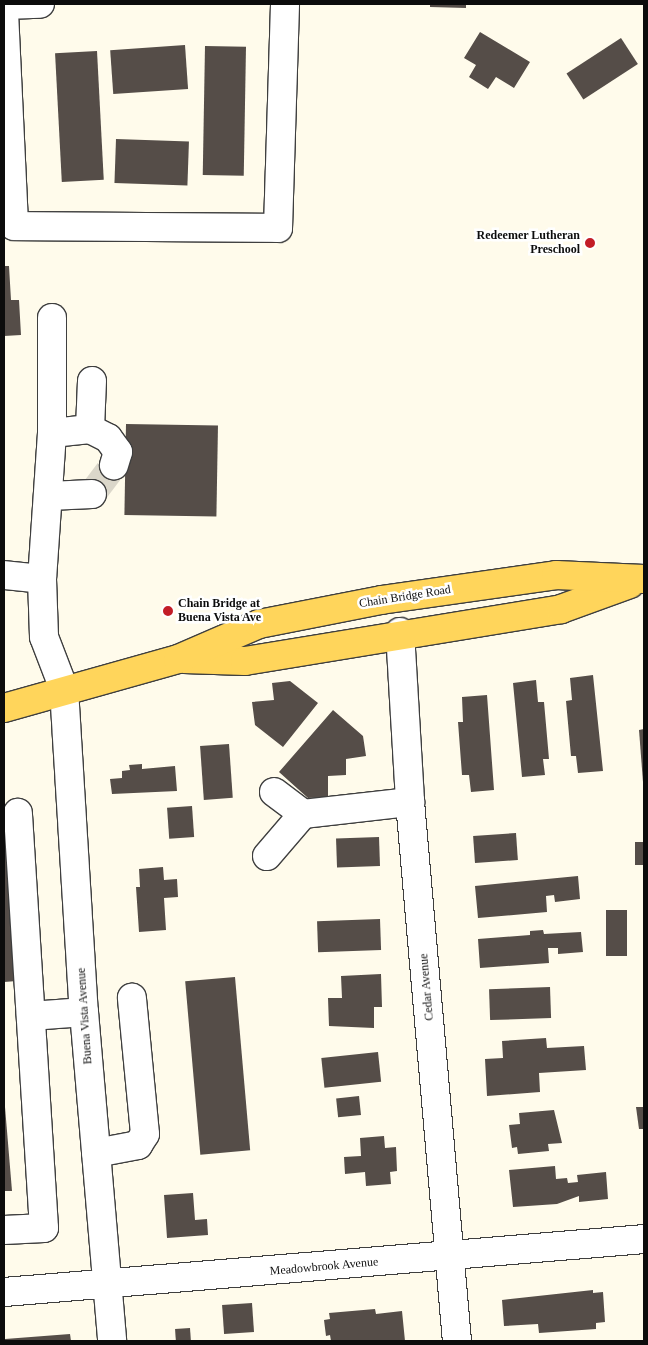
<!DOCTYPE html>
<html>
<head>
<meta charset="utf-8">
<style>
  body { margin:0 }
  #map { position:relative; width:648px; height:1345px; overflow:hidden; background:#fffbeb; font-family:Georgia,serif }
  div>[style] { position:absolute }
  .building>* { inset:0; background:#554d48; transform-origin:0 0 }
  .minor-tunnel>* { height:28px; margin-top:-14px; transform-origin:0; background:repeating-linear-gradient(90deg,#dbd7ca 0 28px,transparent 0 42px) }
  .roads { filter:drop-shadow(1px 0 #3f3f3f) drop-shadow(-1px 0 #3f3f3f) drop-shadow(0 1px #3f3f3f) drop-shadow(0 -1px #3f3f3f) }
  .minor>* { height:28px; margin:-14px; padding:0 14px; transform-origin:14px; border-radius:14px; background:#fff }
  .major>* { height:28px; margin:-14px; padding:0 14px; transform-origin:14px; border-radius:14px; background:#ffd55b }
  .dots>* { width:14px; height:14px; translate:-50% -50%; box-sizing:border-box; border:2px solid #fff; border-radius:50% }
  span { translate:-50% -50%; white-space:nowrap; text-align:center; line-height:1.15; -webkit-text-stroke:5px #fff; paint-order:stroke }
  .poi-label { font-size:12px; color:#0c0c0c; font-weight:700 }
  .right { translate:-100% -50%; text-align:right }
  .left { translate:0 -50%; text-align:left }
  .street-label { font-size:12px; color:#0c0c0c }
  .frame { position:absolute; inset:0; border:5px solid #0c0c0c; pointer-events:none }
</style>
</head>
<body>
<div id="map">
  <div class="building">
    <div style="clip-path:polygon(430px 4px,466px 4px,466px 8px,430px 7px)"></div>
    <div style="clip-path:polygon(480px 32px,530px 62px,514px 88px,496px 77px,488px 89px,469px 77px,476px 65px,464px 58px)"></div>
    <div style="left:621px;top:38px;width:31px;height:65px;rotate:57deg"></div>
    <div style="left:185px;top:45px;width:44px;height:75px;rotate:86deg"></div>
    <div style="left:205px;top:46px;width:41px;height:129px;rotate:1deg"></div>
    <div style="left:97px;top:51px;width:129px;height:42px;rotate:87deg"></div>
    <div style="left:116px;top:139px;width:73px;height:44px;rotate:2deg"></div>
    <div style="clip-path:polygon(4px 266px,9px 266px,11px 300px,19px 300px,21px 335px,4px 336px)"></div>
    <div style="left:126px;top:424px;width:92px;height:91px;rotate:1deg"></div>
    <div style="clip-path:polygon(593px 675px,603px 771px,578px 773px,576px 756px,571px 756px,566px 701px,572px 700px,570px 678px)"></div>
    <div style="clip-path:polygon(536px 680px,538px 702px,544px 702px,549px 759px,543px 759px,545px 775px,522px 777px,513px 683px)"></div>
    <div style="clip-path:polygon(290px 681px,318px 703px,283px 747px,255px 725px,252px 702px,274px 700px,272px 683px)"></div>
    <div style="clip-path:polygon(487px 695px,494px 790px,471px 792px,469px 775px,462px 775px,458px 722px,463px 722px,462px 697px)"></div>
    <div style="clip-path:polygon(333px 710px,363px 736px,366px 756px,346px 759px,346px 775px,328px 776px,328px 797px,308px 798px,279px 772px)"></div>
    <div style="clip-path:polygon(644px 729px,644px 782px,643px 782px,639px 730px)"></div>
    <div style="left:229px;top:744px;width:54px;height:29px;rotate:86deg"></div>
    <div style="clip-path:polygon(142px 764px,142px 769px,175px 766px,177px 791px,112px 794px,110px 779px,122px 778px,122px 771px,130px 770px,129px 765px)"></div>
    <div style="left:192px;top:806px;width:31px;height:25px;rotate:86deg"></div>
    <div style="clip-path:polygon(4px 822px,7px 822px,17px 981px,4px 982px)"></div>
    <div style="left:516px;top:833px;width:27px;height:43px;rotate:86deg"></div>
    <div style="left:379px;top:837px;width:29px;height:43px;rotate:88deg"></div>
    <div style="left:635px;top:842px;width:9px;height:23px"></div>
    <div style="clip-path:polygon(163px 867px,164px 880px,177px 879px,178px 897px,164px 898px,166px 930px,139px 932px,136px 887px,140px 887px,139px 869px)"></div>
    <div style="clip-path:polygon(578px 876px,580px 899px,555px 902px,554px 895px,546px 896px,547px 912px,478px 918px,475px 886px)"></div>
    <div style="left:606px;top:910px;width:21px;height:46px"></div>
    <div style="left:380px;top:919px;width:31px;height:63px;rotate:88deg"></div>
    <div style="clip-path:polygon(543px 930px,544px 934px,581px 932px,583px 952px,558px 954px,558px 948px,548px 948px,549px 963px,480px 968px,478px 939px,530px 935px,530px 931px)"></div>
    <div style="clip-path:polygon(381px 974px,382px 1007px,374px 1007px,374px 1028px,329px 1026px,328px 998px,342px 998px,341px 976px)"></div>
    <div style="left:235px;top:977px;width:174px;height:50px;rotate:85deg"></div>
    <div style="left:550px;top:987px;width:31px;height:61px;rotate:88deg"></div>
    <div style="clip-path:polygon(546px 1038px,547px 1048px,584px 1046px,586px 1070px,539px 1073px,540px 1092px,487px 1096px,485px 1059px,503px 1058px,502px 1041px)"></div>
    <div style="left:378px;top:1052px;width:30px;height:57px;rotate:84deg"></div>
    <div style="clip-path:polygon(4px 1095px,12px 1191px,4px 1191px)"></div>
    <div style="left:359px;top:1096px;width:19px;height:23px;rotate:84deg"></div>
    <div style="clip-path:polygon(636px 1107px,644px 1107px,644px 1129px,639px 1129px)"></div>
    <div style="clip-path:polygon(554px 1110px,562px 1143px,548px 1144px,549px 1151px,518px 1154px,517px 1147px,512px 1148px,509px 1125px,520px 1124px,519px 1113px)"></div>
    <div style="clip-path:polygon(384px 1136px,385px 1148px,396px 1147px,397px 1171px,390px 1172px,391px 1184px,366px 1186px,365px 1172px,345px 1174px,344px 1157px,361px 1156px,360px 1138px)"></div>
    <div style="clip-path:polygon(555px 1166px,556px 1179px,567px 1178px,568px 1183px,578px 1182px,577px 1175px,606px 1172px,608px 1199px,579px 1202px,579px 1196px,557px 1204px,513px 1207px,509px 1170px)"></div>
    <div style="clip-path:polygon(193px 1193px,195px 1220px,207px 1219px,208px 1235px,167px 1238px,164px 1195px)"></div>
    <div style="clip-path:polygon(593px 1290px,593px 1293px,603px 1292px,605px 1322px,596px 1323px,596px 1329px,539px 1333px,538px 1324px,504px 1326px,502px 1300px)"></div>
    <div style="left:252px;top:1303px;width:29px;height:30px;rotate:86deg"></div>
    <div style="clip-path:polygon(375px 1309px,376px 1314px,402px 1311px,405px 1341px,331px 1341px,330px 1335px,326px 1336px,324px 1320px,330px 1319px,329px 1313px)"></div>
    <div style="left:190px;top:1328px;width:13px;height:15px;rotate:86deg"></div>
    <div style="clip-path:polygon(70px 1334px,71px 1341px,5px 1341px,5px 1339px)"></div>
  </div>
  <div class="minor-tunnel">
    <div style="left:92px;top:494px;width:36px;rotate:-53deg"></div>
  </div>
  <div class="roads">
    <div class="minor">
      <div style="left:4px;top:5px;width:36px;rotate:-2deg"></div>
      <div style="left:4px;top:12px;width:214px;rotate:87.3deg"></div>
      <div style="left:14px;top:226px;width:264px;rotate:0.4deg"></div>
      <div style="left:278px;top:228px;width:224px;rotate:-88.2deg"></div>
      <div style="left:92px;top:381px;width:48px;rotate:92.4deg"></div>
      <div style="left:90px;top:429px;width:20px;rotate:27deg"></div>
      <div style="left:108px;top:438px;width:17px;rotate:54deg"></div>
      <div style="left:118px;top:452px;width:14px;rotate:107deg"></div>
      <div style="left:90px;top:429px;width:38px;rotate:174deg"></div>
      <div style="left:52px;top:433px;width:146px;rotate:93.9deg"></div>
      <div style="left:42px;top:579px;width:58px;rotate:88deg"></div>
      <div style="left:44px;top:637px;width:56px;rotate:69deg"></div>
      <div style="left:64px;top:689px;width:324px;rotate:86.5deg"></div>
      <div style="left:84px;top:1012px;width:330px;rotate:85.1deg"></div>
      <div style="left:52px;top:433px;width:115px;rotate:-90deg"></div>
      <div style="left:49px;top:496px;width:43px;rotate:-2.7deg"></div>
      <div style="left:4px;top:575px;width:38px;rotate:6deg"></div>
      <div style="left:400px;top:632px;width:170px;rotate:86.6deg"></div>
      <div style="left:410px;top:802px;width:541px;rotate:85.02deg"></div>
      <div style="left:274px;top:792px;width:36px;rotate:37deg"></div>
      <div style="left:303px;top:814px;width:108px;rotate:-6.4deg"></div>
      <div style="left:267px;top:856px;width:55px;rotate:-49.4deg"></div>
      <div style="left:31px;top:1016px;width:53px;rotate:-4.3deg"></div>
      <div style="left:96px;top:1153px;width:43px;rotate:-10.8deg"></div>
      <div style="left:138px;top:1145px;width:13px;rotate:-58deg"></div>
      <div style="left:145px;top:1134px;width:137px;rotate:-95.5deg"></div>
      <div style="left:4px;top:1230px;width:40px;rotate:-2.9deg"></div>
      <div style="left:44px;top:1228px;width:416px;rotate:-93.6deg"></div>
      <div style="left:4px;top:1292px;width:642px;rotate:-4.73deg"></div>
    </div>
    <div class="major">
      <div style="left:184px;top:659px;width:61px;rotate:1.9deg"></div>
      <div style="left:245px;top:661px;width:320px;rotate:-9.3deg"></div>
      <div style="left:561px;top:609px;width:73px;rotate:-19.9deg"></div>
      <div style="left:4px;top:708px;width:181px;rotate:-15.7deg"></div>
      <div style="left:178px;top:659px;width:88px;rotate:-23.4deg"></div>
      <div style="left:259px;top:624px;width:124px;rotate:-11.1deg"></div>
      <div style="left:381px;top:600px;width:177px;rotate:-8.1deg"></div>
      <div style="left:556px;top:575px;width:88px;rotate:2.6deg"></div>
    </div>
  </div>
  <div class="dots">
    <div style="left:590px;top:243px;background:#c31d27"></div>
    <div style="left:168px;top:611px;background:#c31d27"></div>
  </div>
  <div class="poi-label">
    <span class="right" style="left:580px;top:243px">Redeemer Lutheran<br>Preschool</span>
    <span class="left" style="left:178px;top:611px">Chain Bridge at<br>Buena Vista Ave</span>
  </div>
  <div class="street-label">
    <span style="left:405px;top:597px;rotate:-9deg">Chain Bridge Road</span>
    <span style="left:427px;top:987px;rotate:-95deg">Cedar Avenue</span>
    <span style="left:85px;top:1016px;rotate:-94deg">Buena Vista Avenue</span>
    <span style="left:324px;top:1267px;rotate:-5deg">Meadowbrook Avenue</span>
  </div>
  <div class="frame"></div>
</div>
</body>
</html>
